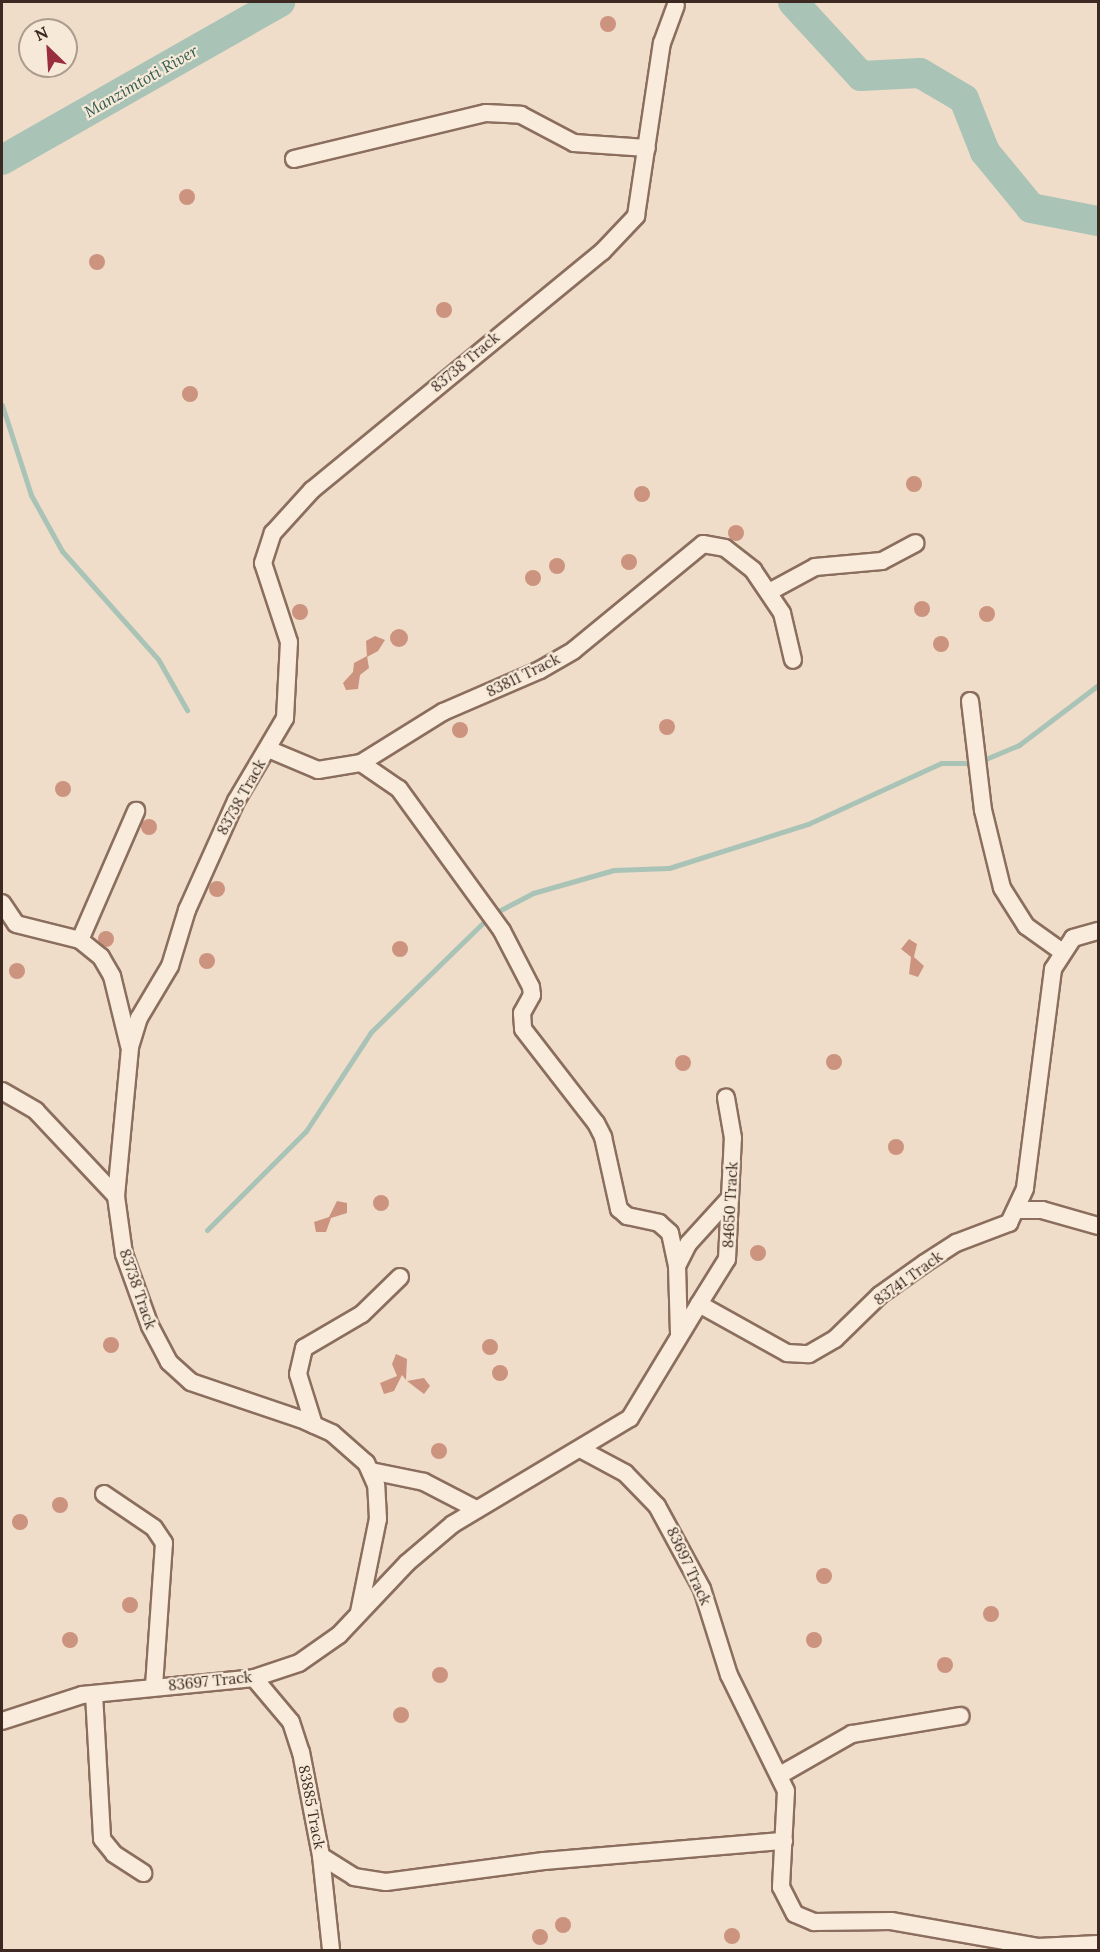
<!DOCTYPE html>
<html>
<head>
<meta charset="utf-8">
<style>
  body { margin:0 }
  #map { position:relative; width:1100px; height:1952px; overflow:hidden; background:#efddc9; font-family:Lora,serif }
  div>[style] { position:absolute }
  .stream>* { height:5px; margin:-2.5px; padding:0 2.5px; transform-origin:2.5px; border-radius:2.5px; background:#a9c3b7 }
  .river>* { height:30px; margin:-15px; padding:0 15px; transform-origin:15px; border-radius:15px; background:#a9c3b7 }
  .building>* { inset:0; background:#cc937f }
  .round { border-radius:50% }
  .roads { filter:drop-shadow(2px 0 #8b6e5d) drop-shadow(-2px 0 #8b6e5d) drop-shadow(0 2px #8b6e5d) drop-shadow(0 -2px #8b6e5d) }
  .minor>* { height:16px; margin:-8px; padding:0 8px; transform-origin:8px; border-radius:8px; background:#f9ecdc }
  span { translate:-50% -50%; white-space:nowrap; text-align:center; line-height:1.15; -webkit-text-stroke:4.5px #f6e9d8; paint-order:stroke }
  .street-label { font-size:15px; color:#3c2921 }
  .water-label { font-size:16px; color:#305b51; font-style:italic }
  .frame { position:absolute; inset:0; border:3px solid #3c2921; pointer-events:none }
  .north { position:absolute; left:18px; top:18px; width:60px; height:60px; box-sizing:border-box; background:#f6e9d8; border:2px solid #ac9c8f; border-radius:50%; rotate:335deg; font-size:16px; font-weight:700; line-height:24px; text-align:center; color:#3c2921 }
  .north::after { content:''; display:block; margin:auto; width:21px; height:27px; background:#9a2d40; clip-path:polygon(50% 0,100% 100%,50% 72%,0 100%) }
</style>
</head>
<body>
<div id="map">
  <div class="stream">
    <div style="left:2px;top:405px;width:95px;rotate:72.1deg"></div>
    <div style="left:31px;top:495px;width:64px;rotate:61deg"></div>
    <div style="left:62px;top:551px;width:144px;rotate:48.4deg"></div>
    <div style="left:158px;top:659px;width:59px;rotate:60.4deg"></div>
    <div style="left:207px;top:1230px;width:140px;rotate:-45deg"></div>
    <div style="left:306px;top:1131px;width:118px;rotate:-56.7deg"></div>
    <div style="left:371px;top:1032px;width:168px;rotate:-44.3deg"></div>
    <div style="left:491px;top:915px;width:47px;rotate:-27.6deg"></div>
    <div style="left:533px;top:893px;width:84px;rotate:-15.9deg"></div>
    <div style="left:614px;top:870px;width:55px;rotate:-2.1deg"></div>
    <div style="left:669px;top:868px;width:146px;rotate:-17.6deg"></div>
    <div style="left:808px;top:824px;width:146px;rotate:-24.6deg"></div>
    <div style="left:941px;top:763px;width:35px"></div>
    <div style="left:976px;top:763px;width:47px;rotate:-22.7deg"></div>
    <div style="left:1019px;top:745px;width:99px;rotate:-37.2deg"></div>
  </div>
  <div class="river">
    <div style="left:793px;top:2px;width:100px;rotate:47.4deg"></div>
    <div style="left:861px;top:76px;width:59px;rotate:-2.9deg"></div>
    <div style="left:920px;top:73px;width:51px;rotate:30.6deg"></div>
    <div style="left:964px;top:99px;width:57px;rotate:68.4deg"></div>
    <div style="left:985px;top:152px;width:72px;rotate:50.6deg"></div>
    <div style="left:1031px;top:208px;width:68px;rotate:11deg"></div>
    <div style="left:2px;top:160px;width:320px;rotate:-29.6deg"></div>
  </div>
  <div class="building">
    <div class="round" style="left:600px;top:16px;width:16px;height:16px"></div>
    <div class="round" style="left:179px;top:189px;width:16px;height:16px"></div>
    <div class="round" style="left:89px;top:254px;width:16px;height:16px"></div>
    <div class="round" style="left:436px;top:302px;width:16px;height:16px"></div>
    <div class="round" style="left:182px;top:386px;width:16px;height:16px"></div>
    <div class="round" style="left:906px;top:476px;width:16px;height:16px"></div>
    <div class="round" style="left:634px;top:486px;width:16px;height:16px"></div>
    <div class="round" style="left:728px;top:525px;width:16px;height:16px"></div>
    <div class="round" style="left:621px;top:554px;width:16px;height:16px"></div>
    <div class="round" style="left:549px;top:558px;width:16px;height:16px"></div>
    <div class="round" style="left:525px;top:570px;width:16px;height:16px"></div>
    <div class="round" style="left:914px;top:601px;width:16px;height:16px"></div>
    <div class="round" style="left:292px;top:604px;width:16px;height:16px"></div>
    <div class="round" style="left:979px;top:606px;width:16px;height:16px"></div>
    <div class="round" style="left:390px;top:629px;width:18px;height:18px"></div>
    <div class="round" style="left:933px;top:636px;width:16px;height:16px"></div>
    <div style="clip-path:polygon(375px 636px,385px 640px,378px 651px,367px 657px,366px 641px)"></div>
    <div style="clip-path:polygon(367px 656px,369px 668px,360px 675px,358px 689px,346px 690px,343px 683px,353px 672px,354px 663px)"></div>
    <div class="round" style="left:659px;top:719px;width:16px;height:16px"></div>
    <div class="round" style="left:452px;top:722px;width:16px;height:16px"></div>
    <div class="round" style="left:55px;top:781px;width:16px;height:16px"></div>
    <div class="round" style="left:141px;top:819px;width:16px;height:16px"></div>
    <div class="round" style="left:209px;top:881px;width:16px;height:16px"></div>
    <div class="round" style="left:98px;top:931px;width:16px;height:16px"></div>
    <div style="clip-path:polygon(909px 939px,917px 944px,914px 957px,924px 966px,918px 977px,909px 974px,911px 957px,901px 949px)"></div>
    <div class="round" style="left:392px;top:941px;width:16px;height:16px"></div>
    <div class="round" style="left:199px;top:953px;width:16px;height:16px"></div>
    <div class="round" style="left:9px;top:963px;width:16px;height:16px"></div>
    <div class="round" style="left:826px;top:1054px;width:16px;height:16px"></div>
    <div class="round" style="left:675px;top:1055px;width:16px;height:16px"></div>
    <div class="round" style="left:888px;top:1139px;width:16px;height:16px"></div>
    <div class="round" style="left:373px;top:1195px;width:16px;height:16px"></div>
    <div style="clip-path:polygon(337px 1201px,347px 1203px,347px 1213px,331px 1218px,326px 1232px,316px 1232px,314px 1222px,329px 1217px)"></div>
    <div class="round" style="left:750px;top:1245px;width:16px;height:16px"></div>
    <div class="round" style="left:103px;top:1337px;width:16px;height:16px"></div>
    <div class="round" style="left:482px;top:1339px;width:16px;height:16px"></div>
    <div style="clip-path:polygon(396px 1354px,407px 1359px,406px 1380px,402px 1375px,394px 1391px,384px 1394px,380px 1383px,397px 1376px,392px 1364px)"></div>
    <div class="round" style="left:492px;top:1365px;width:16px;height:16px"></div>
    <div style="clip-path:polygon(424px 1378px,430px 1386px,424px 1394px,407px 1381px)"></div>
    <div class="round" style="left:431px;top:1443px;width:16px;height:16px"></div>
    <div class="round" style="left:52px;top:1497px;width:16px;height:16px"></div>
    <div class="round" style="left:12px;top:1514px;width:16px;height:16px"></div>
    <div class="round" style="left:816px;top:1568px;width:16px;height:16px"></div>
    <div class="round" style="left:122px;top:1597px;width:16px;height:16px"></div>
    <div class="round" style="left:983px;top:1606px;width:16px;height:16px"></div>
    <div class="round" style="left:62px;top:1632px;width:16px;height:16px"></div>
    <div class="round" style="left:806px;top:1632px;width:16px;height:16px"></div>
    <div class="round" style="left:937px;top:1657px;width:16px;height:16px"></div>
    <div class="round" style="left:432px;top:1667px;width:16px;height:16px"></div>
    <div class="round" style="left:393px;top:1707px;width:16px;height:16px"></div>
    <div class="round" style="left:555px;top:1917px;width:16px;height:16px"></div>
    <div class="round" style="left:724px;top:1928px;width:16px;height:16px"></div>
    <div class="round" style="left:532px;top:1929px;width:16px;height:16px"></div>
  </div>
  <div class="roads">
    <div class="minor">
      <div style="left:294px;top:159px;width:197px;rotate:-13.5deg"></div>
      <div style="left:486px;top:113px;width:35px;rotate:3deg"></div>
      <div style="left:521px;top:115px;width:60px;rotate:27.8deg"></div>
      <div style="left:574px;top:143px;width:73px;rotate:3.9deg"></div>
      <div style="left:769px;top:592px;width:52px;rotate:-28.5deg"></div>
      <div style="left:815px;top:567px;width:67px;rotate:-5.1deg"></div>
      <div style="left:882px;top:561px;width:38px;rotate:-28deg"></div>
      <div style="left:970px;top:701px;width:110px;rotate:83.2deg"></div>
      <div style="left:983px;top:810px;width:80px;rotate:76.3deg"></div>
      <div style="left:1002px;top:888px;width:45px;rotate:57.7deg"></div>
      <div style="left:1026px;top:926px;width:43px;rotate:35.5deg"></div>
      <div style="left:268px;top:749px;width:54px;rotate:22.8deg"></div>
      <div style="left:318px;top:770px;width:44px;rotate:-9.2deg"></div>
      <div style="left:361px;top:763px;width:97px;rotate:-31.9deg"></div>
      <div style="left:443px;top:712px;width:106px;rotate:-23.4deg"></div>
      <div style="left:540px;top:670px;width:39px;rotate:-30deg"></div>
      <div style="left:574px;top:650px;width:167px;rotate:-39.4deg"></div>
      <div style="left:703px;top:544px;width:22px;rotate:10deg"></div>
      <div style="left:725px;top:548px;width:36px;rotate:38deg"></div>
      <div style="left:753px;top:570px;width:52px;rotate:56deg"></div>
      <div style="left:782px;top:613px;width:48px;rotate:76.8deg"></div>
      <div style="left:361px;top:763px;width:46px;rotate:34.4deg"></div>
      <div style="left:399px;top:789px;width:175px;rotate:54deg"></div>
      <div style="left:502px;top:931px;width:63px;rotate:62.6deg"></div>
      <div style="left:531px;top:987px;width:8px;rotate:83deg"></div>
      <div style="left:532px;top:995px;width:21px;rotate:119deg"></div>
      <div style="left:522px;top:1013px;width:16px;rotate:86deg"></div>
      <div style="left:523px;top:1029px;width:119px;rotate:52.2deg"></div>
      <div style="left:596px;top:1123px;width:16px;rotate:63deg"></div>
      <div style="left:603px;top:1137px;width:74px;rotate:77.5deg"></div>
      <div style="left:619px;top:1209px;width:11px;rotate:41deg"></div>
      <div style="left:627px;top:1216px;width:33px;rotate:12deg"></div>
      <div style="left:659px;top:1223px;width:15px;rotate:42deg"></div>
      <div style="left:670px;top:1233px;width:34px;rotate:78deg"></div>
      <div style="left:677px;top:1266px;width:68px;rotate:88.3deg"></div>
      <div style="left:2px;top:903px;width:25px;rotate:56deg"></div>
      <div style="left:16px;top:924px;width:66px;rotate:14deg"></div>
      <div style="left:80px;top:940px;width:27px;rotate:39deg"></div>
      <div style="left:101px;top:957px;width:22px;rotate:60deg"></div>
      <div style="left:112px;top:976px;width:72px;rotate:76.3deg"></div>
      <div style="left:80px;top:940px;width:141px;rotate:-66.5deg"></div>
      <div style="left:2px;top:1091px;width:39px;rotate:30deg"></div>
      <div style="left:36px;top:1111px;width:117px;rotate:46.7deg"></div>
      <div style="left:1018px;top:1210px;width:24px"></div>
      <div style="left:1042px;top:1210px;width:58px;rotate:15.9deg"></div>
      <div style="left:677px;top:1266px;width:25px;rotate:-63deg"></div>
      <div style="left:688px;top:1244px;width:61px;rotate:-47.7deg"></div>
      <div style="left:699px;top:1304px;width:53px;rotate:-58.1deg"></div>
      <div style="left:727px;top:1259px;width:121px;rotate:-87.2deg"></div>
      <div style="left:733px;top:1138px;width:41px;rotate:-99.9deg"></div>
      <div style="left:314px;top:1425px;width:53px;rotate:-107.4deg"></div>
      <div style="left:298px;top:1374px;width:27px;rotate:-77deg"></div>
      <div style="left:304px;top:1348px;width:67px;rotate:-30.4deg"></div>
      <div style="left:362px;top:1314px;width:53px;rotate:-44.2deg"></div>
      <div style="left:582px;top:1450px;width:49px;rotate:28.1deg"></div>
      <div style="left:625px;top:1473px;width:46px;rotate:45.9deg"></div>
      <div style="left:657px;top:1506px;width:94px;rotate:61.5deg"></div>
      <div style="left:702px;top:1589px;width:90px;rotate:72.6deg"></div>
      <div style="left:729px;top:1675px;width:129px;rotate:63.8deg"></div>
      <div style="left:786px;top:1791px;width:96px;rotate:93deg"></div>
      <div style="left:781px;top:1887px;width:30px;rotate:63deg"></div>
      <div style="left:795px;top:1914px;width:21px;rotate:23deg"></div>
      <div style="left:814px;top:1922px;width:77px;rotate:-0.7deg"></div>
      <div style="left:891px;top:1921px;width:149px;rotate:10deg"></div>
      <div style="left:1038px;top:1947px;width:60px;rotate:-2.9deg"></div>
      <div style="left:371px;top:1471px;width:54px;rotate:11.7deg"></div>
      <div style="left:424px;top:1482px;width:59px;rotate:27.4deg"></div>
      <div style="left:104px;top:1494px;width:60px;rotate:34.2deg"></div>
      <div style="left:154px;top:1528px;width:18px;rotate:56deg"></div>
      <div style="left:164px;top:1543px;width:144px;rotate:94deg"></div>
      <div style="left:359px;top:1612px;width:95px;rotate:-78.5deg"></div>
      <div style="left:378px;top:1519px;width:34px;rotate:-93deg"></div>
      <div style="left:376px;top:1485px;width:24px;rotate:-114deg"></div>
      <div style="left:366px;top:1463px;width:45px;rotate:-138.6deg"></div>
      <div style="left:332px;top:1433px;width:35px;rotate:-156deg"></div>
      <div style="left:300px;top:1419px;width:115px;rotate:-161.3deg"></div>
      <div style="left:191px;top:1382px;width:30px;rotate:-138deg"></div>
      <div style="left:169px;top:1362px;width:41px;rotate:-117.8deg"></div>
      <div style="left:150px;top:1326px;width:77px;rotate:-109.9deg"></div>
      <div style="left:124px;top:1254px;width:59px;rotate:-97.9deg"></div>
      <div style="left:116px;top:1196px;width:150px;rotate:-84.6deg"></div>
      <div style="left:130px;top:1047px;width:30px;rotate:-73deg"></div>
      <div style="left:139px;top:1018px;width:61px;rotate:-59.2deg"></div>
      <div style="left:170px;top:966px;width:59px;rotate:-73.1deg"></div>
      <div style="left:187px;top:910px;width:120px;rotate:-65.8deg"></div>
      <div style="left:236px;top:801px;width:96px;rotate:-59.4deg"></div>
      <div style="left:285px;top:718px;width:76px;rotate:-87deg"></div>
      <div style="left:289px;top:642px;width:83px;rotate:-108.2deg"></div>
      <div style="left:263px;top:563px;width:32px;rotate:-72deg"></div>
      <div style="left:273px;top:533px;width:58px;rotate:-47.8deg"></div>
      <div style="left:312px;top:490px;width:375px;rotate:-39.4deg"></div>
      <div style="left:602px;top:252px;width:50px;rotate:-46.6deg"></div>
      <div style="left:636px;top:216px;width:175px;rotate:-81.5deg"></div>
      <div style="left:662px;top:43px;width:40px;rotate:-69.8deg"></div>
      <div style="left:254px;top:1678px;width:57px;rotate:49.9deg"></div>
      <div style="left:291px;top:1722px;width:32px;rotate:72deg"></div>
      <div style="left:301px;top:1752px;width:106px;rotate:79.1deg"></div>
      <div style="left:321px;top:1856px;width:95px;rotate:83.9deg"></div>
      <div style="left:94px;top:1694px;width:145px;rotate:86.8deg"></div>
      <div style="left:102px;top:1839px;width:19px;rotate:51deg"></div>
      <div style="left:114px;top:1854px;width:35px;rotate:33deg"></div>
      <div style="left:2px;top:1721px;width:84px;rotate:-18deg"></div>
      <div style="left:82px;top:1695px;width:173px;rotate:-5.6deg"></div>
      <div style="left:254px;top:1678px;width:47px;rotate:-18.4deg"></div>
      <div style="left:299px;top:1663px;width:49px;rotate:-35deg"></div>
      <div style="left:339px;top:1635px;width:99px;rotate:-46.6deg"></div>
      <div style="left:407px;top:1563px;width:60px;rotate:-40.3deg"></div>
      <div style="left:453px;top:1524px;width:206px;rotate:-30.9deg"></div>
      <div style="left:630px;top:1418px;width:133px;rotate:-58.8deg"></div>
      <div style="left:699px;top:1304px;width:101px;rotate:29.1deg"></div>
      <div style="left:787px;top:1353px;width:22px;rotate:3deg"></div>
      <div style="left:809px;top:1354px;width:30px;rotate:-30deg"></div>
      <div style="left:835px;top:1339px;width:63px;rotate:-44.4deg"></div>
      <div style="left:880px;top:1295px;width:55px;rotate:-35.4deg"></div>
      <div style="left:925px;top:1263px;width:37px;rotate:-33deg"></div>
      <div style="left:956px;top:1243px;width:57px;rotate:-20.7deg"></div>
      <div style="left:1009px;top:1223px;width:38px;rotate:-65deg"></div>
      <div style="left:1025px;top:1188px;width:221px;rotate:-82.7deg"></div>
      <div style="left:1053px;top:969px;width:37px;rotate:-57deg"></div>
      <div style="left:1073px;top:938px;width:26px;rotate:-16deg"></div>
      <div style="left:780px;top:1775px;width:83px;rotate:-29.7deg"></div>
      <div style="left:852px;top:1734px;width:110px;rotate:-9.4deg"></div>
      <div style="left:321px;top:1856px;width:39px;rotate:32deg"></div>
      <div style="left:354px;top:1877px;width:32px;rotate:9deg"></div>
      <div style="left:386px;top:1882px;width:159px;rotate:-7.6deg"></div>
      <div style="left:544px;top:1861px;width:241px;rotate:-4.8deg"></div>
    </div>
  </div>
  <div class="street-label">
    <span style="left:465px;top:362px;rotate:-40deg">83738 Track</span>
    <span style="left:523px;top:675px;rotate:-26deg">83811 Track</span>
    <span style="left:241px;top:797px;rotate:-61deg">83738 Track</span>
    <span style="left:730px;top:1205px;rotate:-87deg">84650 Track</span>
    <span style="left:908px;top:1278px;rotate:-36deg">83741 Track</span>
    <span style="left:138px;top:1289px;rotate:71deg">83738 Track</span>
    <span style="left:689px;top:1566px;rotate:65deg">83697 Track</span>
    <span style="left:210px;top:1681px;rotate:-6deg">83697 Track</span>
    <span style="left:312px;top:1807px;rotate:79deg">83885 Track</span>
  </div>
  <div class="water-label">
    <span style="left:141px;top:81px;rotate:-30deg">Manzimtoti River</span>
  </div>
  <div class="frame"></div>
  <div class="north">N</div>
</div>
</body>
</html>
